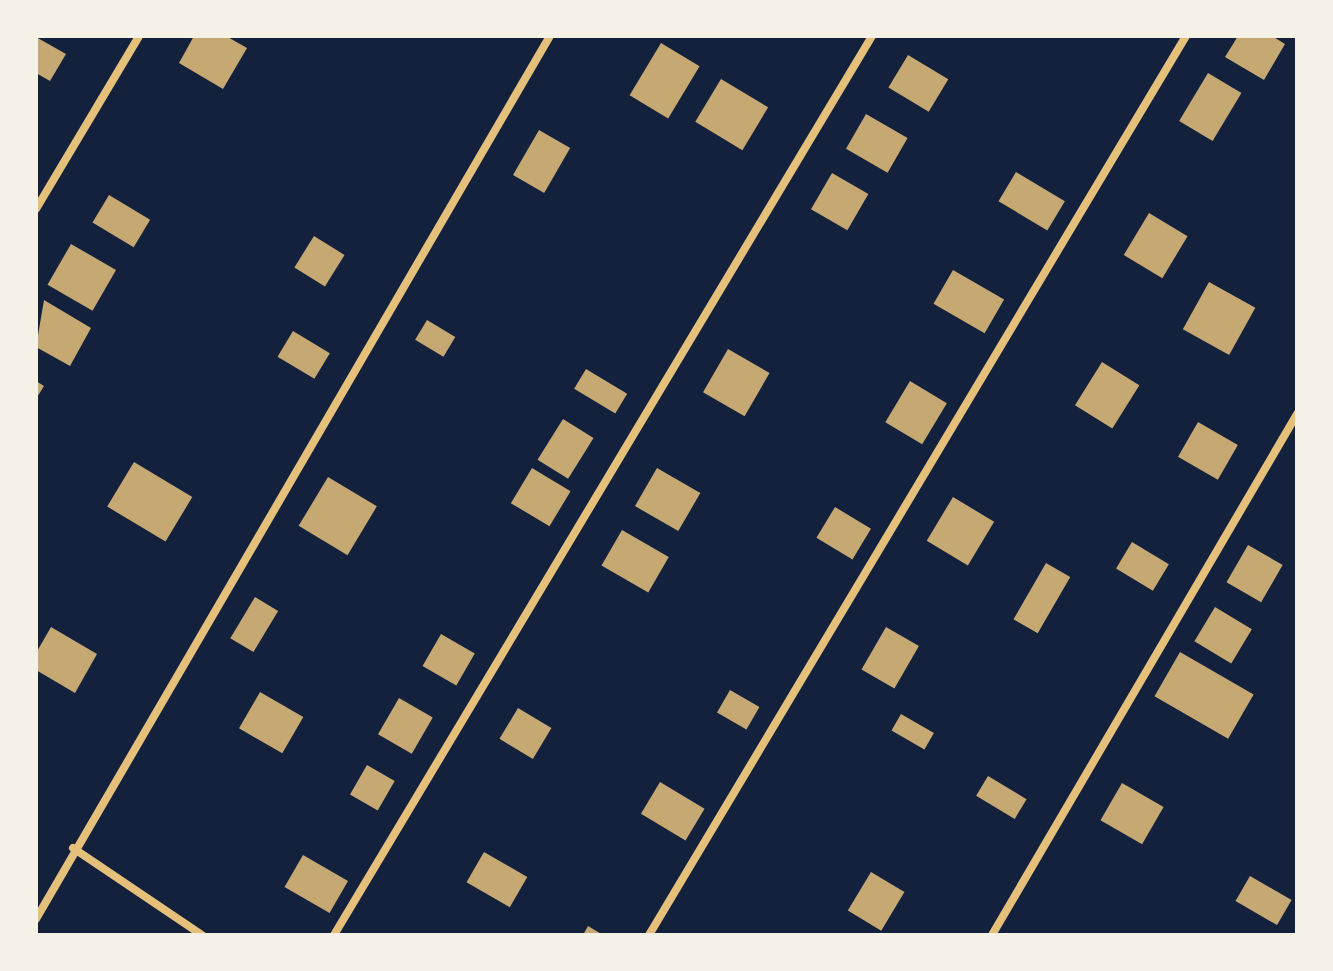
<!DOCTYPE html>
<html>
<head>
<meta charset="utf-8">
<style>
  body { margin:0 }
  #map { position:relative; width:1333px; height:971px; overflow:hidden; background:#14213d; font-family:"Sofia Sans Condensed",sans-serif }
  div>[style] { position:absolute }
  .building>* { inset:0; background:#c6a872; transform-origin:0 0 }
  .minor>* { height:8px; margin:-4px; padding:0 4px; transform-origin:4px; border-radius:4px; background:#e5c07b }
  span { translate:-50% -50%; white-space:nowrap; text-align:center; line-height:1.15; -webkit-text-stroke:6px #f6f1e7; paint-order:stroke }
  .frame { position:absolute; inset:0; border:38px solid #f6f1e7; pointer-events:none }
</style>
</head>
<body>
<div id="map">
  <div class="building">
    <div style="clip-path:polygon(194px 36px,226px 36px,247px 48px,223px 89px,179px 63px)"></div>
    <div style="clip-path:polygon(1238px 36px,1272px 36px,1285px 44px,1264px 80px,1225px 57px)"></div>
    <div style="clip-path:polygon(36px 37px,66px 54px,50px 81px,36px 73px)"></div>
    <div style="left:661px;top:43px;width:45px;height:61px;rotate:31deg"></div>
    <div style="left:908px;top:55px;width:47px;height:38px;rotate:31deg"></div>
    <div style="left:1208px;top:73px;width:39px;height:56px;rotate:31deg"></div>
    <div style="left:721px;top:79px;width:55px;height:50px;rotate:31deg"></div>
    <div style="left:866px;top:114px;width:48px;height:40px;rotate:30deg"></div>
    <div style="left:539px;top:130px;width:36px;height:52px;rotate:30deg"></div>
    <div style="left:1016px;top:172px;width:57px;height:34px;rotate:31deg"></div>
    <div style="left:832px;top:173px;width:42px;height:42px;rotate:30deg"></div>
    <div style="left:109px;top:195px;width:48px;height:32px;rotate:31deg"></div>
    <div style="left:1149px;top:213px;width:45px;height:49px;rotate:31deg"></div>
    <div style="left:314px;top:236px;width:36px;height:37px;rotate:32deg"></div>
    <div style="left:71px;top:244px;width:52px;height:47px;rotate:30deg"></div>
    <div style="left:953px;top:270px;width:59px;height:39px;rotate:30deg"></div>
    <div style="left:1209px;top:282px;width:53px;height:54px;rotate:29deg"></div>
    <div style="clip-path:polygon(44px 300px,91px 328px,70px 366px,36px 347px)"></div>
    <div style="left:427px;top:320px;width:33px;height:23px;rotate:31deg"></div>
    <div style="left:293px;top:331px;width:43px;height:30px;rotate:31deg"></div>
    <div style="left:728px;top:349px;width:48px;height:50px;rotate:30deg"></div>
    <div style="left:1102px;top:362px;width:44px;height:51px;rotate:32deg"></div>
    <div style="left:586px;top:369px;width:48px;height:23px;rotate:31deg"></div>
    <div style="clip-path:polygon(36px 381px,44px 386px,36px 399px)"></div>
    <div style="left:910px;top:381px;width:43px;height:48px;rotate:31deg"></div>
    <div style="left:563px;top:419px;width:36px;height:48px;rotate:32deg"></div>
    <div style="left:1198px;top:422px;width:46px;height:40px;rotate:30deg"></div>
    <div style="left:134px;top:462px;width:68px;height:52px;rotate:31deg"></div>
    <div style="left:532px;top:468px;width:45px;height:41px;rotate:31deg"></div>
    <div style="left:657px;top:468px;width:50px;height:44px;rotate:30deg"></div>
    <div style="left:328px;top:477px;width:57px;height:57px;rotate:31deg"></div>
    <div style="left:953px;top:497px;width:48px;height:51px;rotate:31deg"></div>
    <div style="left:835px;top:507px;width:42px;height:36px;rotate:31deg"></div>
    <div style="left:622px;top:530px;width:54px;height:41px;rotate:30deg"></div>
    <div style="left:1132px;top:542px;width:43px;height:31px;rotate:31deg"></div>
    <div style="left:1248px;top:545px;width:40px;height:43px;rotate:30deg"></div>
    <div style="left:1046px;top:563px;width:28px;height:65px;rotate:30deg"></div>
    <div style="left:255px;top:597px;width:27px;height:48px;rotate:31deg"></div>
    <div style="left:1215px;top:607px;width:43px;height:40px;rotate:31deg"></div>
    <div style="clip-path:polygon(51px 627px,97px 654px,75px 693px,36px 670px,36px 653px)"></div>
    <div style="left:886px;top:627px;width:38px;height:49px;rotate:30deg"></div>
    <div style="left:441px;top:634px;width:39px;height:37px;rotate:30deg"></div>
    <div style="left:1180px;top:652px;width:85px;height:51px;rotate:30deg"></div>
    <div style="left:730px;top:690px;width:34px;height:26px;rotate:30deg"></div>
    <div style="left:260px;top:692px;width:50px;height:42px;rotate:30deg"></div>
    <div style="left:399px;top:698px;width:39px;height:42px;rotate:30deg"></div>
    <div style="left:518px;top:708px;width:39px;height:36px;rotate:31deg"></div>
    <div style="left:901px;top:714px;width:38px;height:19px;rotate:30deg"></div>
    <div style="left:367px;top:765px;width:32px;height:34px;rotate:30deg"></div>
    <div style="left:988px;top:776px;width:45px;height:23px;rotate:31deg"></div>
    <div style="left:660px;top:782px;width:52px;height:37px;rotate:31deg"></div>
    <div style="left:1122px;top:783px;width:48px;height:43px;rotate:30deg"></div>
    <div style="left:484px;top:852px;width:50px;height:35px;rotate:30deg"></div>
    <div style="left:303px;top:855px;width:52px;height:37px;rotate:30deg"></div>
    <div style="left:871px;top:872px;width:39px;height:45px;rotate:31deg"></div>
    <div style="left:1250px;top:876px;width:48px;height:29px;rotate:30deg"></div>
    <div style="clip-path:polygon(588px 926px,603px 935px,583px 935px)"></div>
  </div>
  <div class="minor">
    <div style="left:36px;top:209px;width:201px;rotate:-59.2deg"></div>
    <div style="left:73px;top:848px;width:156px;rotate:34deg"></div>
    <div style="left:36px;top:919px;width:1022px;rotate:-59.8deg"></div>
    <div style="left:334px;top:935px;width:1048px;rotate:-59.1deg"></div>
    <div style="left:649px;top:935px;width:1047px;rotate:-59.15deg"></div>
    <div style="left:992px;top:935px;width:604px;rotate:-59.65deg"></div>
  </div>
  <div class="frame"></div>
</div>
</body>
</html>
